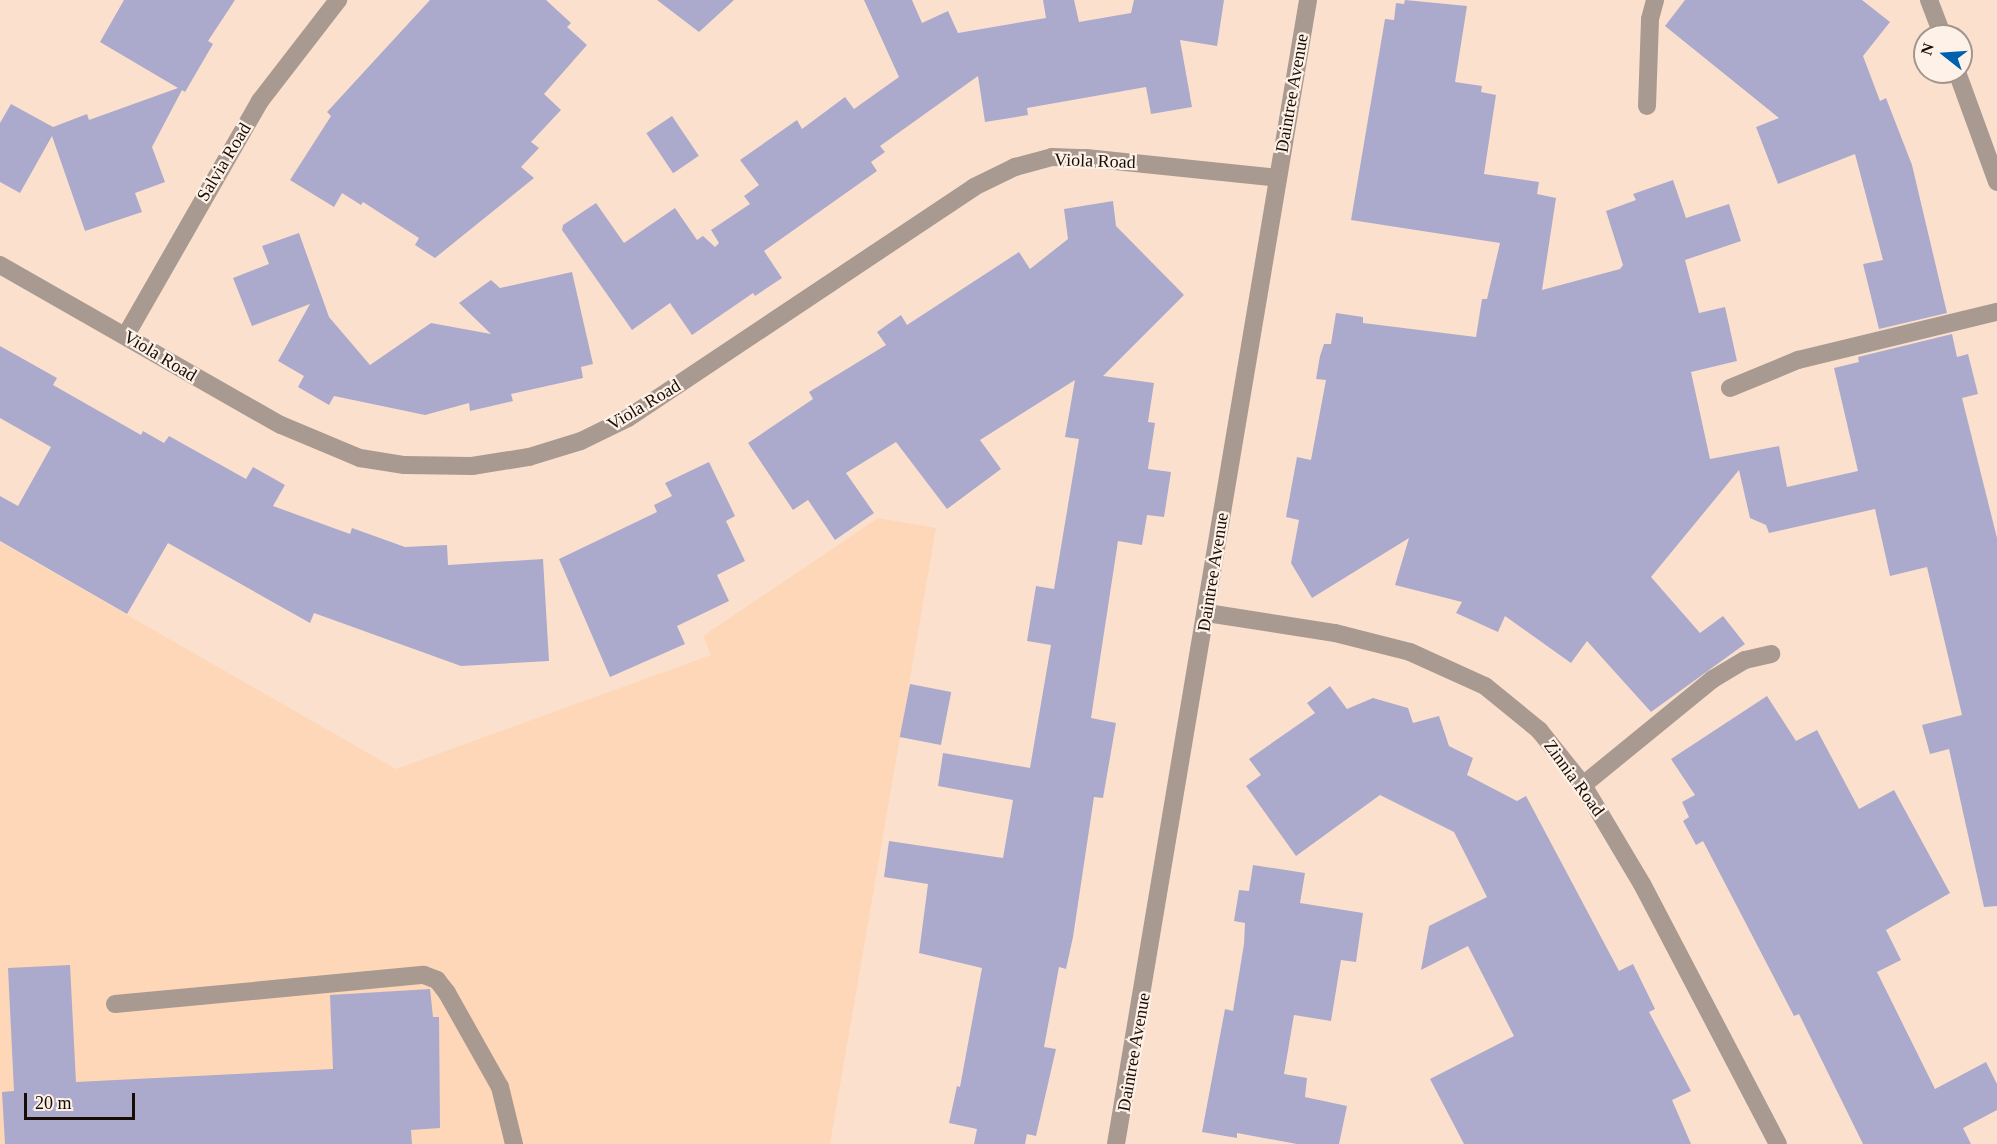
<!DOCTYPE html>
<html>
<head>
<meta charset="utf-8">
<style>
  body { margin:0 }
  #map { position:relative; width:1997px; height:1144px; overflow:hidden; background:#fbe1cd; font-family:Georgia,serif }
  div>[style] { position:absolute }
  .built>* { inset:0; background:#fdd7b8 }
  .building>* { inset:0; background:#abaacc; transform-origin:0 0 }
  .minor>* { height:18px; margin:-9px; padding:0 9px; transform-origin:9px; border-radius:9px; background:#a99a91 }
  span { translate:-50% -50%; white-space:nowrap; text-align:center; line-height:1.15; -webkit-text-stroke:4.5px #fef1e7; paint-order:stroke }
  .street-label { font-size:18px; color:#170d05 }
  .north { position:absolute; left:1913px; top:24px; width:60px; height:60px; box-sizing:border-box; background:#fef1e7; border:2px solid #a2968d; border-radius:50%; rotate:287deg; font-size:16px; font-weight:700; line-height:24px; text-align:center; color:#170d05 }
  .north::after { content:''; display:block; margin:auto; width:21px; height:27px; background:#0062ae; clip-path:polygon(50% 0,100% 100%,50% 72%,0 100%) }
  .scale { position:absolute; left:24px; top:1093px; width:111px; height:27px; box-sizing:border-box; border:3px solid #170d05; border-top:0; padding-left:8px; font-size:18px; line-height:21px; white-space:nowrap; color:#170d05; -webkit-text-stroke:4px #fef1e7; paint-order:stroke }
</style>
</head>
<body>
<div id="map">
  <div class="built">
    <div style="clip-path:polygon(878px 518px,936px 528px,830px 1144px,0 1144px,0 542px,396px 769px,711px 655px,703px 636px)"></div>
  </div>
  <div class="building">
    <div style="clip-path:polygon(124px 0,235px 0,208px 41px,213px 44px,185px 92px,182px 90px,152px 147px,165px 182px,135px 193px,142px 212px,85px 231px,52px 136px,20px 193px,0 182px,0 123px,11px 104px,53px 127px,87px 114px,89px 120px,178px 88px,100px 42px)"></div>
    <div style="clip-path:polygon(430px 0,546px 0,571px 23px,567px 27px,587px 45px,544px 94px,561px 110px,531px 142px,539px 148px,521px 167px,534px 178px,435px 258px,415px 245px,419px 238px,363px 202px,361px 205px,342px 193px,334px 207px,290px 180px,331px 116px,327px 112px)"></div>
    <div style="clip-path:polygon(657px 0,734px 0,699px 32px)"></div>
    <div style="clip-path:polygon(864px 0,912px 0,922px 23px,948px 11px,958px 33px,1046px 18px,1043px 0,1074px 0,1079px 22px,1131px 13px,1134px 0,1224px 0,1217px 46px,1180px 40px,1192px 107px,1151px 114px,1146px 87px,1027px 108px,1028px 115px,985px 122px,978px 76px,880px 146px,885px 152px,871px 162px,877px 171px,764px 251px,782px 278px,755px 296px,753px 293px,692px 335px,670px 303px,632px 330px,562px 230px,563px 225px,596px 203px,624px 243px,675px 208px,697px 240px,703px 236px,715px 247px,719px 243px,711px 230px,750px 204px,744px 196px,759px 185px,740px 160px,797px 120px,802px 129px,845px 97px,854px 109px,899px 77px)"></div>
    <div style="clip-path:polygon(1405px 0,1467px 6px,1455px 82px,1482px 86px,1481px 92px,1496px 95px,1484px 174px,1539px 182px,1537px 194px,1556px 198px,1542px 290px,1620px 269px,1623px 265px,1606px 211px,1636px 200px,1633px 194px,1673px 180px,1686px 218px,1729px 204px,1741px 241px,1685px 260px,1699px 313px,1725px 307px,1737px 361px,1691px 372px,1710px 459px,1779px 446px,1787px 487px,1858px 471px,1834px 368px,1859px 362px,1858px 357px,1952px 334px,1957px 357px,1968px 354px,1978px 394px,1962px 398px,1997px 538px,1997px 906px,1984px 907px,1949px 749px,1930px 754px,1922px 725px,1962px 715px,1927px 567px,1890px 576px,1875px 509px,1769px 533px,1766px 525px,1750px 518px,1739px 470px,1651px 577px,1700px 633px,1723px 616px,1745px 644px,1651px 712px,1587px 641px,1571px 663px,1505px 616px,1498px 632px,1456px 613px,1462px 602px,1395px 585px,1409px 538px,1312px 598px,1291px 563px,1299px 520px,1286px 517px,1297px 457px,1311px 460px,1326px 380px,1316px 379px,1320px 356px,1324px 344px,1331px 344px,1336px 313px,1363px 317px,1363px 323px,1476px 337px,1482px 299px,1487px 299px,1500px 243px,1351px 220px,1385px 19px,1394px 20px,1396px 3px,1404px 4px)"></div>
    <div style="clip-path:polygon(1685px 0,1862px 0,1890px 22px,1863px 56px,1880px 101px,1886px 98px,1912px 165px,1947px 313px,1879px 329px,1863px 264px,1883px 260px,1855px 154px,1778px 184px,1756px 127px,1779px 118px,1665px 26px)"></div>
    <div style="left:672px;top:116px;width:48px;height:31px;rotate:56deg"></div>
    <div style="clip-path:polygon(1113px 201px,1116px 226px,1184px 295px,1103px 376px,1154px 383px,1148px 422px,1155px 423px,1148px 469px,1171px 472px,1164px 517px,1147px 515px,1142px 545px,1118px 541px,1091px 718px,1116px 723px,1103px 798px,1094px 797px,1073px 937px,1066px 969px,1059px 967px,1044px 1047px,1056px 1049px,1036px 1136px,1027px 1134px,1025px 1144px,974px 1144px,977px 1129px,949px 1123px,957px 1086px,960px 1087px,982px 968px,919px 953px,928px 884px,884px 877px,889px 841px,1003px 858px,1013px 800px,938px 786px,943px 753px,1030px 768px,1051px 645px,1027px 641px,1036px 586px,1054px 589px,1079px 439px,1065px 437px,1075px 380px,980px 440px,1001px 469px,947px 509px,896px 442px,846px 473px,874px 513px,835px 540px,808px 500px,793px 510px,748px 443px,813px 399px,809px 392px,886px 345px,877px 332px,901px 315px,907px 325px,1019px 252px,1030px 269px,1068px 239px,1064px 209px)"></div>
    <div style="clip-path:polygon(299px 233px,329px 317px,370px 365px,431px 323px,491px 334px,459px 303px,491px 280px,500px 288px,572px 272px,593px 364px,581px 367px,583px 378px,511px 394px,513px 401px,470px 411px,469px 403px,425px 415px,334px 396px,329px 405px,298px 387px,304px 376px,278px 361px,310px 304px,252px 326px,233px 278px,269px 264px,262px 246px)"></div>
    <div style="clip-path:polygon(0 346px,57px 378px,53px 385px,141px 435px,143px 431px,164px 443px,169px 436px,246px 479px,253px 467px,285px 485px,273px 506px,350px 534px,352px 528px,405px 547px,447px 545px,448px 565px,543px 559px,549px 661px,461px 666px,314px 613px,310px 623px,168px 543px,127px 614px,47px 568px,0 541px,0 496px,18px 506px,51px 447px,0 418px)"></div>
    <div style="clip-path:polygon(709px 462px,735px 516px,726px 521px,745px 561px,717px 575px,729px 601px,677px 626px,685px 644px,610px 677px,559px 559px,657px 512px,654px 505px,672px 496px,665px 483px)"></div>
    <div style="left:910px;top:684px;width:42px;height:54px;rotate:11deg"></div>
    <div style="clip-path:polygon(1330px 686px,1347px 709px,1373px 698px,1408px 708px,1413px 723px,1439px 716px,1449px 746px,1473px 758px,1467px 775px,1517px 801px,1526px 796px,1619px 971px,1633px 964px,1655px 1009px,1649px 1012px,1691px 1091px,1672px 1100px,1691px 1144px,1464px 1144px,1430px 1079px,1514px 1036px,1468px 946px,1421px 970px,1429px 926px,1487px 897px,1454px 832px,1380px 795px,1296px 856px,1246px 786px,1261px 775px,1249px 759px,1315px 713px,1307px 703px)"></div>
    <div style="clip-path:polygon(1767px 696px,1796px 741px,1817px 730px,1859px 809px,1894px 790px,1950px 893px,1886px 930px,1901px 960px,1877px 972px,1935px 1089px,1986px 1062px,1997px 1084px,1997px 1110px,1963px 1128px,1971px 1144px,1863px 1144px,1799px 1014px,1794px 1016px,1703px 841px,1696px 845px,1683px 821px,1689px 817px,1682px 802px,1695px 795px,1671px 759px)"></div>
    <div style="clip-path:polygon(1253px 865px,1305px 873px,1300px 903px,1363px 913px,1356px 962px,1341px 960px,1331px 1021px,1294px 1015px,1284px 1074px,1307px 1078px,1305px 1097px,1347px 1106px,1339px 1144px,1297px 1144px,1237px 1133px,1237px 1138px,1202px 1132px,1225px 1009px,1233px 1011px,1244px 944px,1245px 923px,1234px 921px,1239px 890px,1249px 891px)"></div>
    <div style="clip-path:polygon(70px 965px,76px 1082px,333px 1069px,330px 995px,430px 989px,433px 1017px,439px 1017px,440px 1128px,411px 1130px,412px 1144px,5px 1144px,2px 1092px,14px 1091px,8px 968px)"></div>
  </div>
  <div class="minor">
    <div style="left:1929px;top:0;width:39px;rotate:69deg"></div>
    <div style="left:1957px;top:72px;width:117px;rotate:70deg"></div>
    <div style="left:1647px;top:106px;width:87px;rotate:-88deg"></div>
    <div style="left:1650px;top:19px;width:20px;rotate:-75deg"></div>
    <div style="left:0;top:265px;width:323px;rotate:29.7deg"></div>
    <div style="left:281px;top:425px;width:86px;rotate:22.7deg"></div>
    <div style="left:360px;top:458px;width:45px;rotate:9deg"></div>
    <div style="left:404px;top:465px;width:68px;rotate:0.8deg"></div>
    <div style="left:472px;top:466px;width:58px;rotate:-9deg"></div>
    <div style="left:529px;top:457px;width:54px;rotate:-17.1deg"></div>
    <div style="left:581px;top:441px;width:52px;rotate:-26.1deg"></div>
    <div style="left:628px;top:418px;width:416px;rotate:-33.7deg"></div>
    <div style="left:974px;top:187px;width:46px;rotate:-26deg"></div>
    <div style="left:1015px;top:167px;width:38px;rotate:-15deg"></div>
    <div style="left:1052px;top:157px;width:34px;rotate:2deg"></div>
    <div style="left:1086px;top:158px;width:193px;rotate:5.9deg"></div>
    <div style="left:126px;top:335px;width:270px;rotate:-60.2deg"></div>
    <div style="left:260px;top:101px;width:128px;rotate:-52.3deg"></div>
    <div style="left:1730px;top:388px;width:74px;rotate:-22.4deg"></div>
    <div style="left:1798px;top:360px;width:205px;rotate:-13.6deg"></div>
    <div style="left:1207px;top:613px;width:130px;rotate:8.9deg"></div>
    <div style="left:1335px;top:633px;width:77px;rotate:14.2deg"></div>
    <div style="left:1410px;top:652px;width:82px;rotate:24.4deg"></div>
    <div style="left:1485px;top:686px;width:70px;rotate:39.2deg"></div>
    <div style="left:1539px;top:730px;width:70px;rotate:51.3deg"></div>
    <div style="left:1583px;top:785px;width:115px;rotate:59.2deg"></div>
    <div style="left:1642px;top:884px;width:293px;rotate:62.4deg"></div>
    <div style="left:1583px;top:785px;width:168px;rotate:-39.2deg"></div>
    <div style="left:1713px;top:679px;width:37px;rotate:-31deg"></div>
    <div style="left:1745px;top:660px;width:27px;rotate:-13deg"></div>
    <div style="left:115px;top:1004px;width:310px;rotate:-5.4deg"></div>
    <div style="left:424px;top:975px;width:14px;rotate:21deg"></div>
    <div style="left:437px;top:980px;width:16px;rotate:52deg"></div>
    <div style="left:447px;top:993px;width:108px;rotate:60.6deg"></div>
    <div style="left:500px;top:1087px;width:59px;rotate:76.2deg"></div>
    <div style="left:1116px;top:1144px;width:1160px;rotate:-80.47deg"></div>
  </div>
  <div class="street-label">
    <span style="left:1292px;top:93px;rotate:-80deg">Daintree Avenue</span>
    <span style="left:1095px;top:161px;rotate:2deg">Viola Road</span>
    <span style="left:224px;top:162px;rotate:-59deg">Salvia Road</span>
    <span style="left:160px;top:356px;rotate:31deg">Viola Road</span>
    <span style="left:644px;top:405px;rotate:-31deg">Viola Road</span>
    <span style="left:1213px;top:572px;rotate:-81deg">Daintree Avenue</span>
    <span style="left:1574px;top:778px;rotate:54deg">Zinnia Road</span>
    <span style="left:1134px;top:1052px;rotate:-80deg">Daintree Avenue</span>
  </div>
  <div class="north">N</div>
  <div class="scale">20 m</div>
</div>
</body>
</html>
